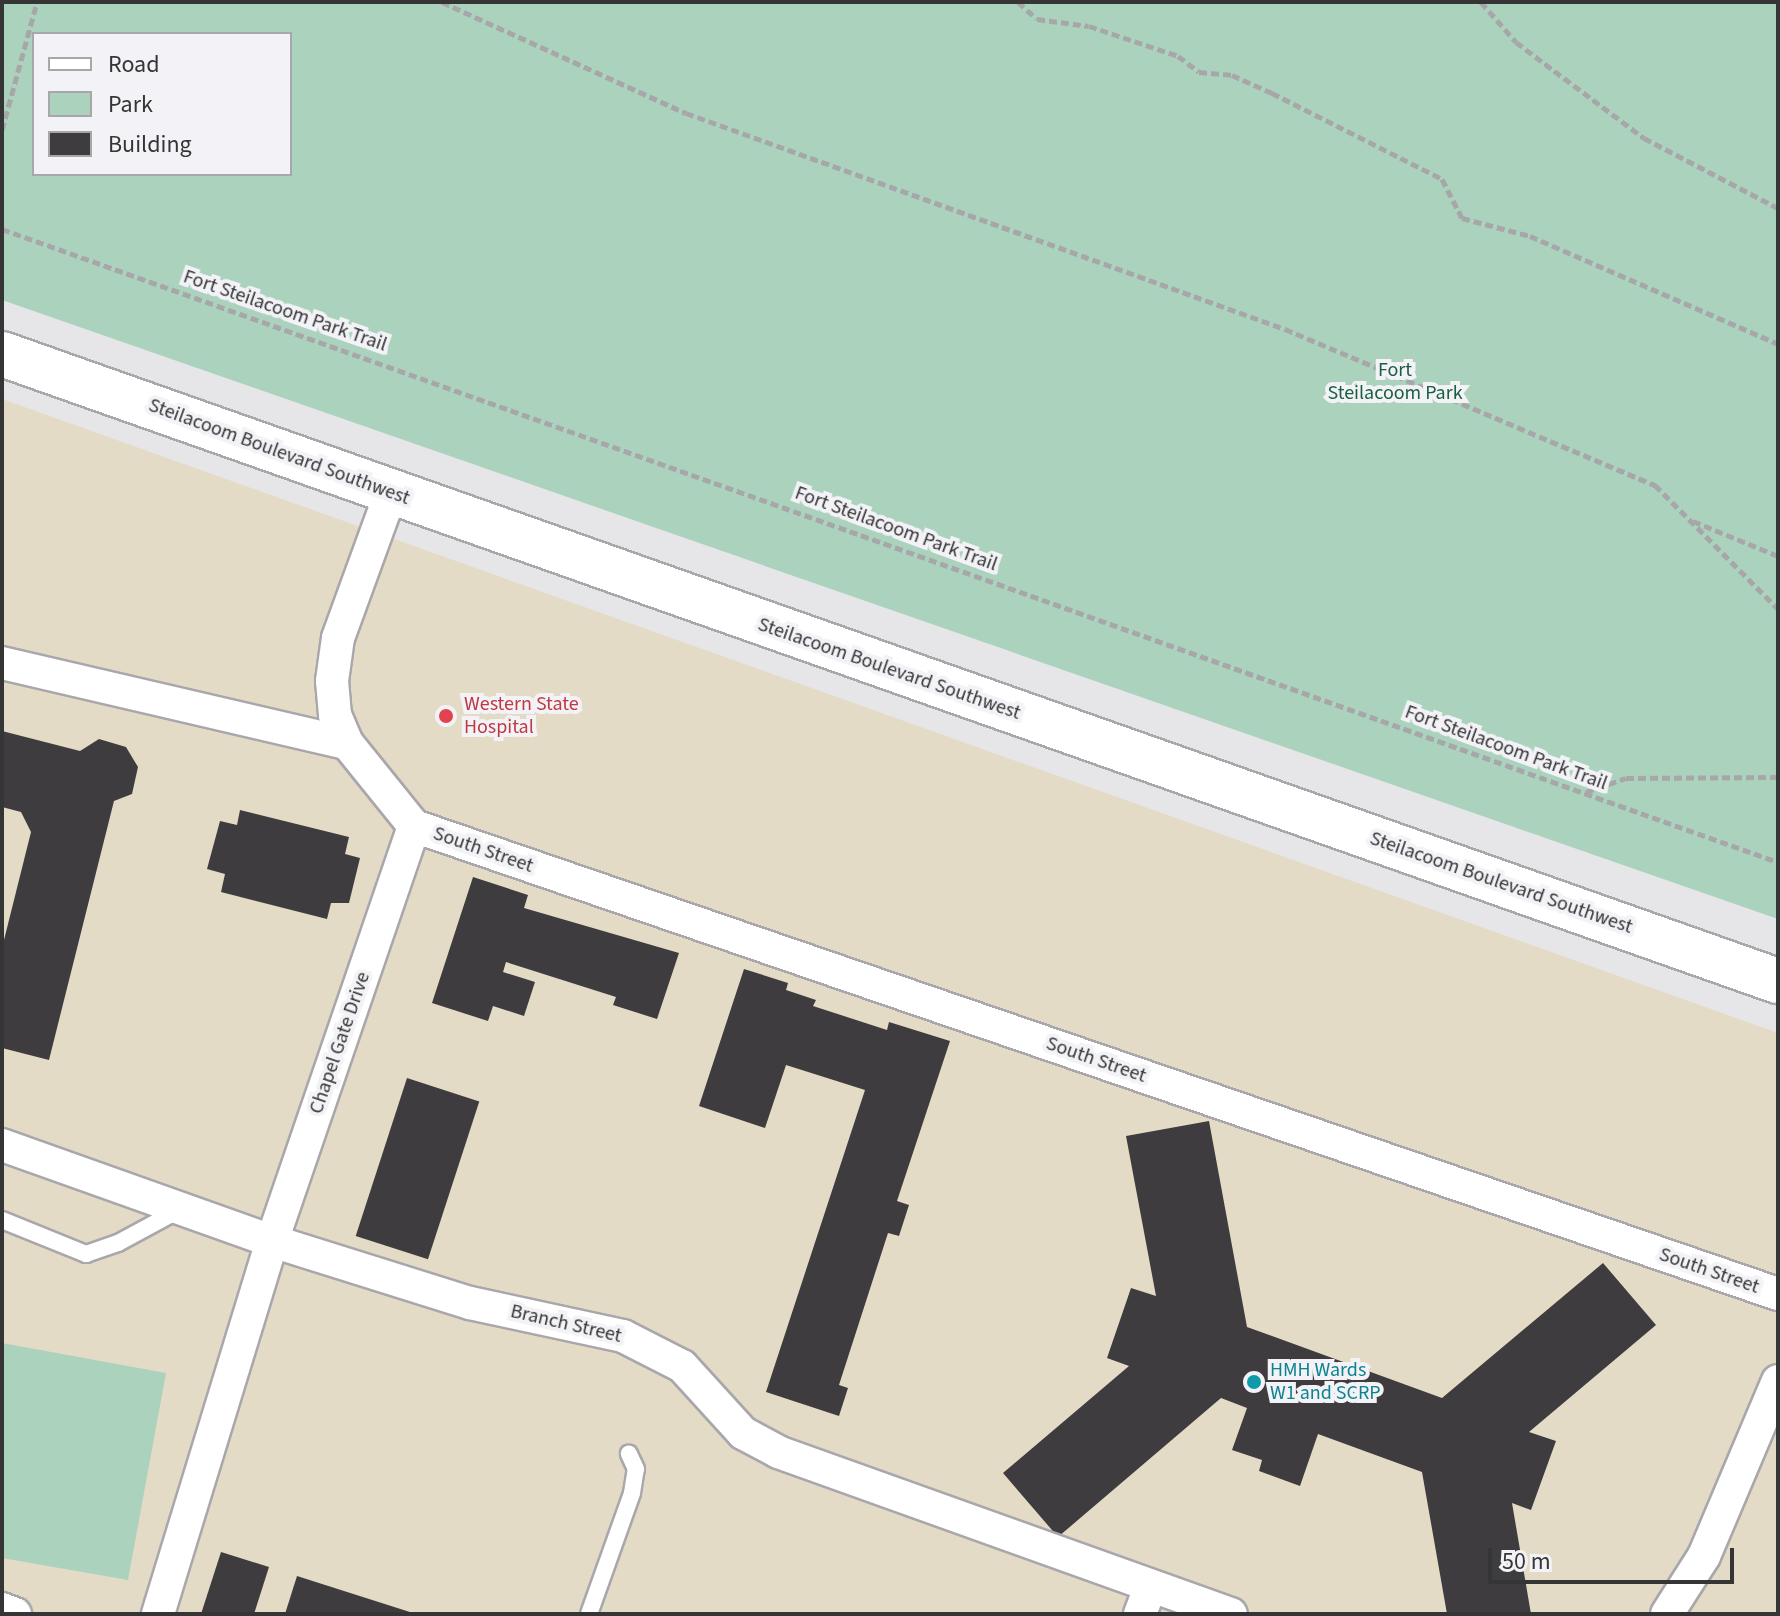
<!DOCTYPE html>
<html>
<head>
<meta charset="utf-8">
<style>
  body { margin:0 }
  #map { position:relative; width:1780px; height:1616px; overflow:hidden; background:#e6e5e8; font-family:"Source Sans 3",sans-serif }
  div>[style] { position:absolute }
  .medical>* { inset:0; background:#e4dbc6 }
  .green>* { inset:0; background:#aad2bd }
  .building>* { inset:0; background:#3f3c3f; transform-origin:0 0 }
  .path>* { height:5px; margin-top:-2.5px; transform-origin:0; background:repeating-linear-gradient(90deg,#a7a7a9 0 8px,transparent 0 12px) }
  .roads { filter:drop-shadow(2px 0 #a9a7ab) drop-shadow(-2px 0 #a9a7ab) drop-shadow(0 2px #a9a7ab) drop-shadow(0 -2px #a9a7ab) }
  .lane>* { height:16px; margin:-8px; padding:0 8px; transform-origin:8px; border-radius:8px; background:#fff }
  .street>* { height:32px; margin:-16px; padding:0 16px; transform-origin:16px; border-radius:16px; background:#fff }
  .secondary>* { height:44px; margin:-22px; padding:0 22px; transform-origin:22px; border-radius:22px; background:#fff }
  .dots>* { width:22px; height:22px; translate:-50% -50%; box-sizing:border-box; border:4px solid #f3f2f6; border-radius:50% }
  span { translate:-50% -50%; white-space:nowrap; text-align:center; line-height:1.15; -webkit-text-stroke:8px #f3f2f6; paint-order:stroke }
  .street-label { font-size:20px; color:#353536 }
  .park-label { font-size:20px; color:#185f42 }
  .health-label { font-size:20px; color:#be3a42 }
  .left { translate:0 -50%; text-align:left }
  .culture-label { font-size:20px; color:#0d838f }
  .frame { position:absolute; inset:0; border:4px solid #353536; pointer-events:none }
  .legend { position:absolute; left:32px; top:32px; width:260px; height:144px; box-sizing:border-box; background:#f3f2f6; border:2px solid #a7a6a9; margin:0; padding:10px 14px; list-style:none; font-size:24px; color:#353536 }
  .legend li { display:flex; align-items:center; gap:16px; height:40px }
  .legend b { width:40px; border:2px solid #a7a6a9 }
  .scale { position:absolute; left:1488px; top:1548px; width:246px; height:36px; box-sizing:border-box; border:4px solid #353536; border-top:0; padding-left:10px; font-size:24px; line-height:28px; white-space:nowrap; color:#353536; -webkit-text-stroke:6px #f3f2f6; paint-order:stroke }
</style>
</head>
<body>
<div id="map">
  <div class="medical">
    <div style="clip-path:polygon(2px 399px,1778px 1033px,1778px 1614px,2px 1614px)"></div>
  </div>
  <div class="green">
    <div style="clip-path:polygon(evenodd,2px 2px,1778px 2px,1778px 919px,2px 300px,2px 2px,34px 34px,290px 34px,290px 174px,34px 174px,34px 34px)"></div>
    <div style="clip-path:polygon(2px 1343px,166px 1373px,128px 1580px,2px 1558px)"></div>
  </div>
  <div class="building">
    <div style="clip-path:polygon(2px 731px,80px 751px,99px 739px,126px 747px,138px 767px,132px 794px,114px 801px,49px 1060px,2px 1048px,2px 948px,31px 832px,21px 812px,2px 807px)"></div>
    <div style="clip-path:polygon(240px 810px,349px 837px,345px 854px,360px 858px,349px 903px,331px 903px,327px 919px,221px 892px,225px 874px,207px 869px,220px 821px,237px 825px)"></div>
    <div style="clip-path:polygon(473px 877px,528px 895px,524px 908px,679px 953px,657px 1019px,613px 1005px,616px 997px,506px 962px,503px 972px,535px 982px,524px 1016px,493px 1006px,488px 1021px,432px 1003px)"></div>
    <div style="clip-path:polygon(744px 969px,788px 983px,786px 990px,816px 1000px,813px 1006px,887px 1030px,889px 1022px,950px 1041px,897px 1201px,909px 1205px,899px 1236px,888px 1233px,839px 1385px,848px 1388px,839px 1416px,766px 1392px,865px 1090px,786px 1065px,765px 1128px,699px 1106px)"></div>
    <div style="left:407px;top:1078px;width:76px;height:166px;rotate:18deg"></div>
    <div style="clip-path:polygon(1209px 1121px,1247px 1327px,1442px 1398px,1603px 1263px,1656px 1325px,1529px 1432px,1556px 1441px,1531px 1510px,1512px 1503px,1531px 1614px,1447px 1614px,1422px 1472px,1318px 1434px,1300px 1486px,1259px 1471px,1262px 1460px,1232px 1450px,1247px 1408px,1221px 1398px,1058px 1537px,1003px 1473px,1129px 1366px,1107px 1358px,1131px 1288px,1156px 1296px,1126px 1136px)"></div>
    <div style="clip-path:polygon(221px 1552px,269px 1567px,254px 1614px,201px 1614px)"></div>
    <div style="clip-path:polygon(297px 1576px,413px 1613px,412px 1614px,285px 1614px)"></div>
  </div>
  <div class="path">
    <div style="left:442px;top:2px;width:268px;rotate:24.5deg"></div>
    <div style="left:686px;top:113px;width:637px;rotate:19.83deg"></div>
    <div style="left:1285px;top:329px;width:402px;rotate:22.9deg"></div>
    <div style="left:1655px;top:485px;width:175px;rotate:45.2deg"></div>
    <div style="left:1018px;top:2px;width:25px;rotate:42deg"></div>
    <div style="left:1037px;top:19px;width:52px;rotate:7.7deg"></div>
    <div style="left:1089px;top:26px;width:94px;rotate:18.6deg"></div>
    <div style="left:1178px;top:56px;width:26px;rotate:37deg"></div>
    <div style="left:1199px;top:72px;width:33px;rotate:5deg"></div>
    <div style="left:1232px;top:75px;width:44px;rotate:24.2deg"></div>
    <div style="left:1272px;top:93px;width:191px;rotate:26.8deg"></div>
    <div style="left:1442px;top:179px;width:44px;rotate:62.9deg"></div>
    <div style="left:1462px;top:218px;width:70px;rotate:14.8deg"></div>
    <div style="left:1530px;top:236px;width:270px;rotate:23.5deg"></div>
    <div style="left:1481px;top:2px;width:53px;rotate:48.8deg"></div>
    <div style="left:1516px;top:42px;width:160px;rotate:36.9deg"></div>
    <div style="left:1644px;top:138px;width:151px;rotate:27.6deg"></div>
    <div style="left:2px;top:130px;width:133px;rotate:-74.7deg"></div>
    <div style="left:2px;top:229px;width:1885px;rotate:19.62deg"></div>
    <div style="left:1693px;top:521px;width:92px;rotate:22.4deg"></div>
    <div style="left:1586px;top:792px;width:42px;rotate:-19.3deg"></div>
    <div style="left:1626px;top:778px;width:152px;rotate:-0.4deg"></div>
  </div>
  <div class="roads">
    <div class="lane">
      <div style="left:2px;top:1220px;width:91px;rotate:22deg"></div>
      <div style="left:86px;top:1254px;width:34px;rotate:-19deg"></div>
      <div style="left:118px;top:1243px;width:72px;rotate:-28.4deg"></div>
      <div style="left:589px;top:1614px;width:128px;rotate:-70.4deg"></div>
      <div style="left:632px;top:1493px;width:24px;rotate:-81deg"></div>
      <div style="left:636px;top:1469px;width:17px;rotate:-115deg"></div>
    </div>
    <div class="street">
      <div style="left:2px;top:663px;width:354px;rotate:13.1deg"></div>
      <div style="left:414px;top:826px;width:1442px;rotate:18.94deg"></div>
      <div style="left:2px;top:1145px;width:287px;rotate:19.6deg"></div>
      <div style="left:272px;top:1241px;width:207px;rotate:17.4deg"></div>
      <div style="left:470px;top:1303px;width:157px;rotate:12.2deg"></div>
      <div style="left:623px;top:1336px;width:66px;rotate:27deg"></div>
      <div style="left:682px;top:1366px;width:91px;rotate:47.7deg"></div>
      <div style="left:743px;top:1433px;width:40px;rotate:28deg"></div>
      <div style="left:778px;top:1452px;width:481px;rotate:19.7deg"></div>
      <div style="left:2px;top:1609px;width:14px;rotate:21deg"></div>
      <div style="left:158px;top:1614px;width:390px;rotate:-73deg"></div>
      <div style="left:272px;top:1241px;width:439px;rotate:-71.1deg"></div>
      <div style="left:414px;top:826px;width:107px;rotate:-128.9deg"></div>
      <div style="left:347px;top:743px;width:30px;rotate:-113deg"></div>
      <div style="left:335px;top:715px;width:34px;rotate:-95deg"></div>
      <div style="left:332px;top:681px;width:43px;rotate:-82.1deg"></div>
      <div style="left:338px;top:638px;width:155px;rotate:-70deg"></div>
      <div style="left:1140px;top:1614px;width:30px;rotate:-69deg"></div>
      <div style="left:1667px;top:1614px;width:69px;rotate:-57.5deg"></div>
      <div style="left:1704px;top:1556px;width:190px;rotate:-67.1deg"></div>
    </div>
    <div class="secondary">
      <div style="left:2px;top:354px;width:1883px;rotate:19.45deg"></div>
    </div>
  </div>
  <div class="dots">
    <div style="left:446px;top:716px;background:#e0444e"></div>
    <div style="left:1254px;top:1382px;background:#0f9aa8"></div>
  </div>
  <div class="street-label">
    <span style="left:285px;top:311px;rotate:19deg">Fort Steilacoom Park Trail</span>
    <span style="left:279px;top:452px;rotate:20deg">Steilacoom Boulevard Southwest</span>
    <span style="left:896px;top:529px;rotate:20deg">Fort Steilacoom Park Trail</span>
    <span style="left:889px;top:669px;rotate:19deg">Steilacoom Boulevard Southwest</span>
    <span style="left:1506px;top:748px;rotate:20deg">Fort Steilacoom Park Trail</span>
    <span style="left:483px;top:850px;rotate:19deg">South Street</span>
    <span style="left:1501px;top:883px;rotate:19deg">Steilacoom Boulevard Southwest</span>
    <span style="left:340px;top:1043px;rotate:-71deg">Chapel Gate Drive</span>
    <span style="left:1096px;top:1060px;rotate:19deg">South Street</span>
    <span style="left:1709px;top:1271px;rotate:19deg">South Street</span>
    <span style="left:566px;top:1324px;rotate:13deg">Branch Street</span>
  </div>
  <div class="park-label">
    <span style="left:1395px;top:382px">Fort<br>Steilacoom Park</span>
  </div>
  <div class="health-label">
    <span class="left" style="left:464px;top:716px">Western State<br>Hospital</span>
  </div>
  <div class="culture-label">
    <span class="left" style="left:1270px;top:1382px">HMH Wards<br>W1 and SCRP</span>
  </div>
  <div class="frame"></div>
  <ul class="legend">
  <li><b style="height:10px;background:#fff"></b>Road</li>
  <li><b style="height:22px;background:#aad2bd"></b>Park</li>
  <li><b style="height:22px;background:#3f3c3f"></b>Building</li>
  </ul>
  <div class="scale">50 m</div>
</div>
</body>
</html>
